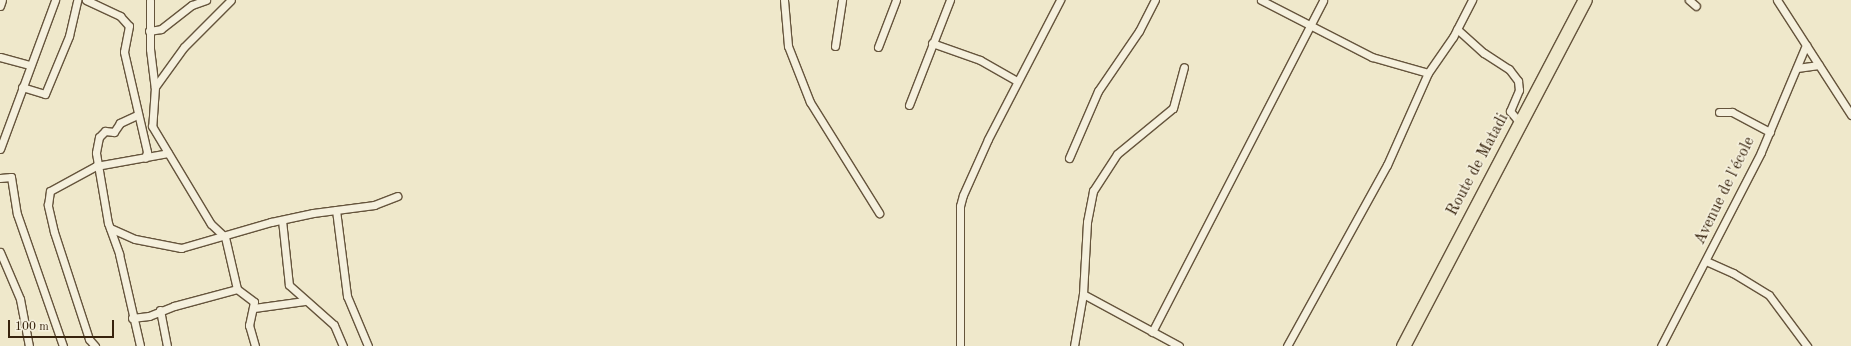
<!DOCTYPE html>
<html>
<head>
<meta charset="utf-8">
<style>
  body { margin:0 }
  #map { position:relative; width:1851px; height:346px; overflow:hidden; background:#efe8cb; font-family:"Old Standard TT",serif }
  div>[style] { position:absolute }
  .roads { filter:drop-shadow(1px 0 #65543c) drop-shadow(-1px 0 #65543c) drop-shadow(0 1px #65543c) drop-shadow(0 -1px #65543c) }
  .street>* { height:7px; margin:-3.5px; padding:0 3.5px; transform-origin:3.5px; border-radius:3.5px; background:#f5f0dd }
  .highway>* { height:13px; margin:-6.5px; padding:0 6.5px; transform-origin:6.5px; border-radius:6.5px; background:#efe8cb }
  span { translate:-50% -50%; white-space:nowrap; text-align:center; line-height:1.15; -webkit-text-stroke:3px #f5f0dd; paint-order:stroke }
  .street-label { font-size:16px; color:#37230d }
  .scale { position:absolute; left:8px; top:320px; width:106px; height:18px; box-sizing:border-box; border:2px solid #37230d; border-top:0; padding-left:5px; font-size:12px; line-height:14px; white-space:nowrap; color:#37230d; -webkit-text-stroke:3px #f5f0dd; paint-order:stroke }
</style>
</head>
<body>
<div id="map">
  <div class="roads">
    <div class="street">
      <div style="left:86px;top:0;width:38px;rotate:25deg"></div>
      <div style="left:120px;top:16px;width:13px;rotate:48deg"></div>
      <div style="left:129px;top:26px;width:26px;rotate:101deg"></div>
      <div style="left:124px;top:52px;width:103px;rotate:77deg"></div>
      <div style="left:147px;top:152px;width:6px;rotate:108deg"></div>
      <div style="left:150px;top:0;width:49px;rotate:90deg"></div>
      <div style="left:150px;top:49px;width:38px;rotate:83deg"></div>
      <div style="left:155px;top:87px;width:39px;rotate:94deg"></div>
      <div style="left:152px;top:126px;width:114px;rotate:59deg"></div>
      <div style="left:211px;top:224px;width:19px;rotate:43deg"></div>
      <div style="left:225px;top:237px;width:53px;rotate:77deg"></div>
      <div style="left:237px;top:289px;width:21px;rotate:37deg"></div>
      <div style="left:254px;top:302px;width:24px;rotate:102deg"></div>
      <div style="left:249px;top:325px;width:22px;rotate:74deg"></div>
      <div style="left:784px;top:0;width:46px;rotate:85deg"></div>
      <div style="left:788px;top:46px;width:60px;rotate:68.6deg"></div>
      <div style="left:810px;top:102px;width:131px;rotate:58.1deg"></div>
      <div style="left:1261px;top:0;width:125px;rotate:27.2deg"></div>
      <div style="left:1372px;top:57px;width:58px;rotate:15.9deg"></div>
      <div style="left:1689px;top:0;width:9px;rotate:41deg"></div>
      <div style="left:1777px;top:0;width:137px;rotate:57.2deg"></div>
      <div style="left:0;top:6px;width:6px;rotate:-72deg"></div>
      <div style="left:1457px;top:29px;width:36px;rotate:42deg"></div>
      <div style="left:1484px;top:53px;width:30px;rotate:33deg"></div>
      <div style="left:1509px;top:69px;width:15px;rotate:53deg"></div>
      <div style="left:1518px;top:81px;width:9px;rotate:84deg"></div>
      <div style="left:1519px;top:90px;width:23px;rotate:113deg"></div>
      <div style="left:1510px;top:111px;width:16px;rotate:50deg"></div>
      <div style="left:149px;top:31px;width:12px;rotate:-9deg"></div>
      <div style="left:161px;top:29px;width:39px;rotate:-38deg"></div>
      <div style="left:192px;top:5px;width:15px;rotate:-20deg"></div>
      <div style="left:932px;top:43px;width:51px;rotate:19.5deg"></div>
      <div style="left:980px;top:60px;width:43px;rotate:29.6deg"></div>
      <div style="left:835px;top:46px;width:47px;rotate:-81.3deg"></div>
      <div style="left:878px;top:47px;width:50px;rotate:-69deg"></div>
      <div style="left:0;top:57px;width:31px;rotate:15deg"></div>
      <div style="left:1797px;top:68px;width:22px;rotate:-8deg"></div>
      <div style="left:22px;top:87px;width:24px;rotate:17deg"></div>
      <div style="left:45px;top:94px;width:63px;rotate:-67.5deg"></div>
      <div style="left:69px;top:36px;width:37px;rotate:-77deg"></div>
      <div style="left:155px;top:87px;width:49px;rotate:-54.1deg"></div>
      <div style="left:184px;top:47px;width:66px;rotate:-45deg"></div>
      <div style="left:909px;top:105px;width:113px;rotate:-68.7deg"></div>
      <div style="left:1719px;top:112px;width:13px"></div>
      <div style="left:1732px;top:112px;width:43px;rotate:27.8deg"></div>
      <div style="left:137px;top:115px;width:19px;rotate:155deg"></div>
      <div style="left:120px;top:123px;width:11px;rotate:124deg"></div>
      <div style="left:114px;top:132px;width:9px;rotate:-174deg"></div>
      <div style="left:105px;top:131px;width:8px;rotate:135deg"></div>
      <div style="left:99px;top:137px;width:16px;rotate:101deg"></div>
      <div style="left:96px;top:153px;width:71px;rotate:80.3deg"></div>
      <div style="left:108px;top:223px;width:33px;rotate:70deg"></div>
      <div style="left:119px;top:254px;width:94px;rotate:77.1deg"></div>
      <div style="left:0;top:149px;width:159px;rotate:-69.7deg"></div>
      <div style="left:1069px;top:158px;width:73px;rotate:-66.6deg"></div>
      <div style="left:1098px;top:91px;width:73px;rotate:-55.7deg"></div>
      <div style="left:1139px;top:31px;width:35px;rotate:-63deg"></div>
      <div style="left:0;top:178px;width:11px;rotate:-5deg"></div>
      <div style="left:11px;top:177px;width:37px;rotate:81deg"></div>
      <div style="left:17px;top:214px;width:140px;rotate:70.8deg"></div>
      <div style="left:336px;top:210px;width:87px;rotate:82.7deg"></div>
      <div style="left:347px;top:296px;width:54px;rotate:67.2deg"></div>
      <div style="left:282px;top:220px;width:65px;rotate:83.9deg"></div>
      <div style="left:289px;top:285px;width:60px;rotate:41.6deg"></div>
      <div style="left:334px;top:325px;width:23px;rotate:67deg"></div>
      <div style="left:110px;top:228px;width:27px;rotate:24deg"></div>
      <div style="left:135px;top:239px;width:47px;rotate:11.1deg"></div>
      <div style="left:181px;top:248px;width:94px;rotate:-16.1deg"></div>
      <div style="left:271px;top:222px;width:43px;rotate:-12.1deg"></div>
      <div style="left:313px;top:213px;width:62px;rotate:-7.5deg"></div>
      <div style="left:374px;top:205px;width:25px;rotate:-21deg"></div>
      <div style="left:0;top:252px;width:51px;rotate:66.9deg"></div>
      <div style="left:20px;top:299px;width:48px;rotate:79.2deg"></div>
      <div style="left:1706px;top:261px;width:30px;rotate:24deg"></div>
      <div style="left:1733px;top:273px;width:42px;rotate:31.4deg"></div>
      <div style="left:1769px;top:295px;width:64px;rotate:53.3deg"></div>
      <div style="left:1083px;top:294px;width:109px;rotate:28.4deg"></div>
      <div style="left:254px;top:308px;width:51px;rotate:-7.8deg"></div>
      <div style="left:160px;top:310px;width:37px;rotate:79deg"></div>
      <div style="left:132px;top:318px;width:17px;rotate:-7deg"></div>
      <div style="left:149px;top:316px;width:27px;rotate:-22deg"></div>
      <div style="left:174px;top:306px;width:65px;rotate:-15.1deg"></div>
      <div style="left:1152px;top:332px;width:373px;rotate:-62.7deg"></div>
      <div style="left:95px;top:346px;width:9px;rotate:-131deg"></div>
      <div style="left:89px;top:339px;width:113px;rotate:-108.1deg"></div>
      <div style="left:54px;top:232px;width:28px;rotate:-103deg"></div>
      <div style="left:48px;top:205px;width:14px;rotate:-82deg"></div>
      <div style="left:50px;top:191px;width:52px;rotate:-28.5deg"></div>
      <div style="left:96px;top:166px;width:73px;rotate:-10.2deg"></div>
      <div style="left:960px;top:346px;width:140px;rotate:-90deg"></div>
      <div style="left:960px;top:206px;width:11px;rotate:-75deg"></div>
      <div style="left:963px;top:195px;width:61px;rotate:-65.9deg"></div>
      <div style="left:988px;top:139px;width:157px;rotate:-62.6deg"></div>
      <div style="left:1074px;top:346px;width:53px;rotate:-80.2deg"></div>
      <div style="left:1083px;top:294px;width:72px;rotate:-86.8deg"></div>
      <div style="left:1087px;top:222px;width:32px;rotate:-79deg"></div>
      <div style="left:1093px;top:191px;width:44px;rotate:-57deg"></div>
      <div style="left:1117px;top:154px;width:72px;rotate:-39.4deg"></div>
      <div style="left:1173px;top:108px;width:42px;rotate:-75deg"></div>
      <div style="left:1287px;top:346px;width:207px;rotate:-61.1deg"></div>
      <div style="left:1387px;top:165px;width:101px;rotate:-66deg"></div>
      <div style="left:1428px;top:73px;width:44px;rotate:-55.2deg"></div>
      <div style="left:1453px;top:37px;width:42px;rotate:-62.8deg"></div>
      <div style="left:1661px;top:346px;width:218px;rotate:-62.7deg"></div>
      <div style="left:1761px;top:152px;width:116px;rotate:-67.2deg"></div>
    </div>
    <div class="highway">
      <div style="left:1403px;top:346px;width:391px;rotate:-62.3deg"></div>
    </div>
  </div>
  <div class="street-label">
    <span style="left:1478px;top:165px;rotate:-62deg">Route de Matadi</span>
    <span style="left:1725px;top:191px;rotate:-64deg">Avenue de l'école</span>
  </div>
  <div class="scale">100 m</div>
</div>
</body>
</html>
